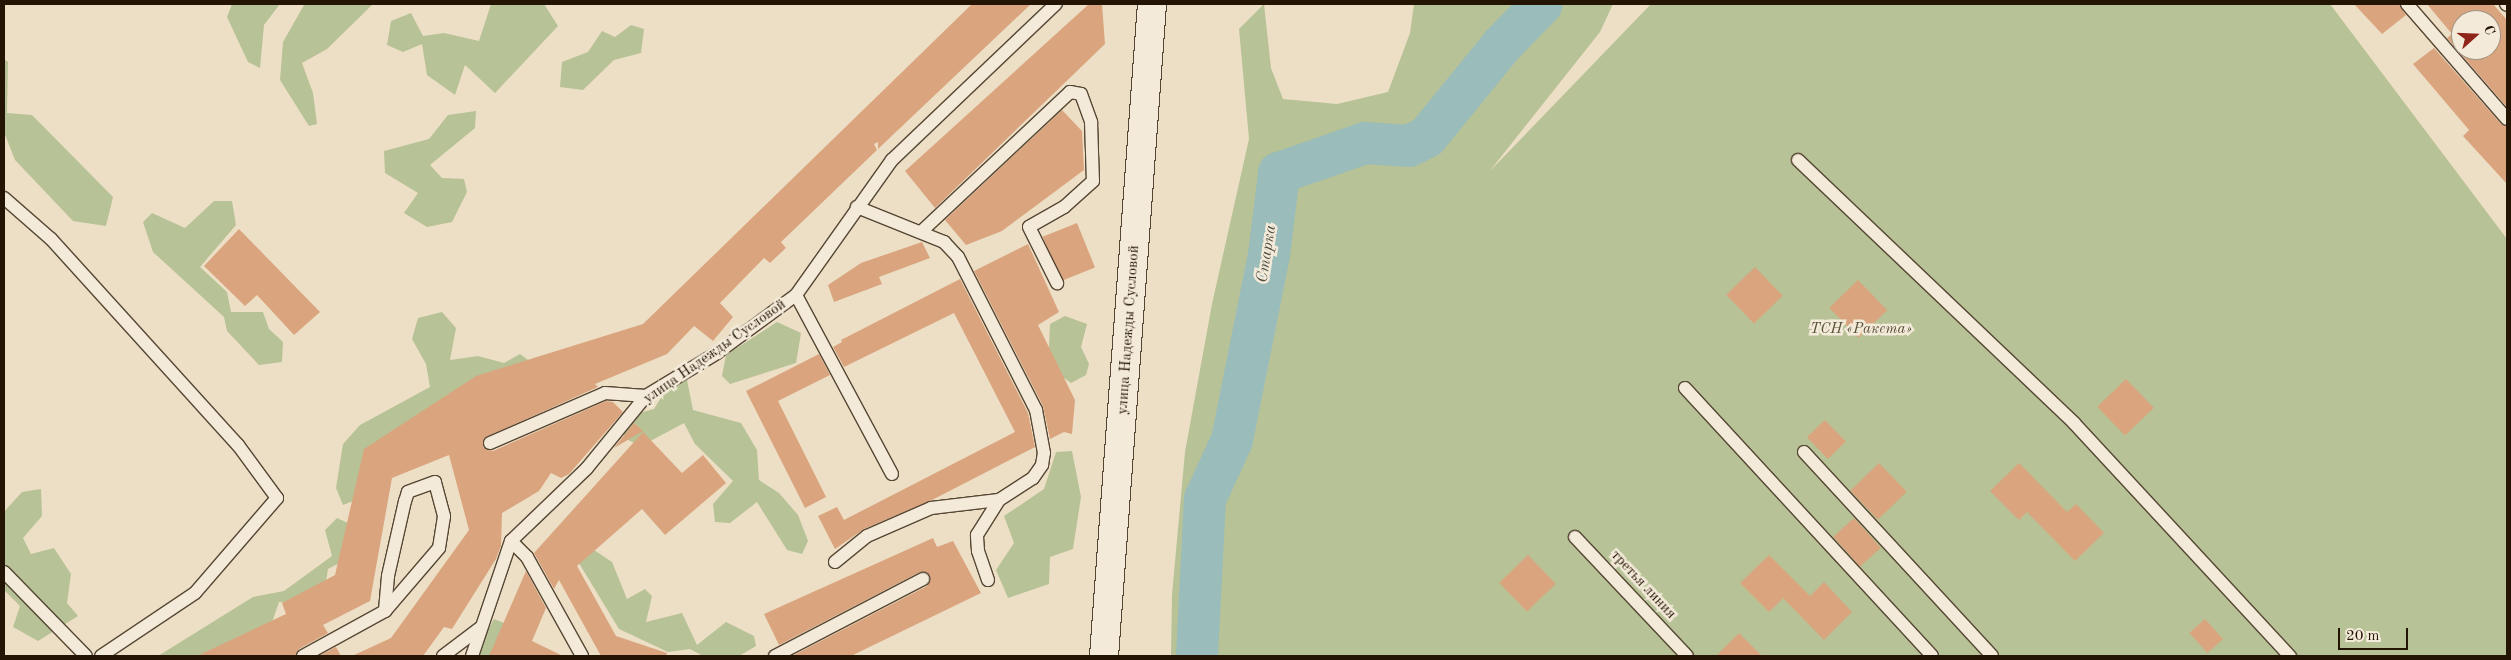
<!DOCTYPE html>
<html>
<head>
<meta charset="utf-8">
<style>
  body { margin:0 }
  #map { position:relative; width:2511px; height:660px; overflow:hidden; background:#eddfc5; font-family:"Old Standard TT",serif }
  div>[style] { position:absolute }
  .green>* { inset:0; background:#b7c296 }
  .river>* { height:42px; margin:-21px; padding:0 21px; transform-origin:21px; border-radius:21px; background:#9abcba }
  .building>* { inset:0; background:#daa57e; transform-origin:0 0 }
  .roads { filter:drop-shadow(1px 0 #564734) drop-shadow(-1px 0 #564734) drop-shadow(0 1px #564734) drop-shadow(0 -1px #564734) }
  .service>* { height:12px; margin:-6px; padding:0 6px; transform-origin:6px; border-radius:6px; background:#f3ead9 }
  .secondary>* { height:28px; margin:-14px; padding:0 14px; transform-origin:14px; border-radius:14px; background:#f3ead9 }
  span { translate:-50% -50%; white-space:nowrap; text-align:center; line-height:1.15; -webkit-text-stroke:5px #f3ead9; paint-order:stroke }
  .street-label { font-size:15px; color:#241403 }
  .park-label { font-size:15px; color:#575136; font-style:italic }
  .water-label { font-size:16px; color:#4d4f43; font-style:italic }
  .frame { position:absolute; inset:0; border:5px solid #241403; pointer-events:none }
  .north { position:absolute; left:2451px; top:10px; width:50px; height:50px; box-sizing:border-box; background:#f3ead9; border:1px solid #a09483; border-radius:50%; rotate:70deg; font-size:14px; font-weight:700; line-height:20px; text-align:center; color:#241403 }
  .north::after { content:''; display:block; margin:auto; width:18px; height:22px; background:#8f2418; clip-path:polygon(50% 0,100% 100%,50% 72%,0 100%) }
  .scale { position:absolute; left:2338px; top:628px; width:70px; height:22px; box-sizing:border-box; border:2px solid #241403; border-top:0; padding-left:6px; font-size:15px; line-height:18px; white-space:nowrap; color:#241403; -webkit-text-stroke:4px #f3ead9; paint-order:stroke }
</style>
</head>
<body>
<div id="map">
  <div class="green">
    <div style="clip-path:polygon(232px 4px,280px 4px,264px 25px,260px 68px,248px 62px,227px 17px)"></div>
    <div style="clip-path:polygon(373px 4px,327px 49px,302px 63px,313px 93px,317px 124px,309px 126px,280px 80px,283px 42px,304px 5px)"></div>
    <div style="clip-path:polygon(491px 4px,544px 4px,558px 26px,495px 93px,465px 65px,455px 95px,427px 75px,422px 44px,403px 52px,387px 45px,391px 21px,411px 13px,423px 36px,444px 33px,479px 41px)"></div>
    <div style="clip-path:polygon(1264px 4px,1271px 68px,1283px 99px,1337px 104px,1388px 92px,1410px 33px,1414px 4px,1613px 4px,1600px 32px,1489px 172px,1651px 4px,2330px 4px,2507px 239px,2507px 656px,1171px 656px,1172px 595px,1185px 452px,1212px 304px,1249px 139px,1239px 29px)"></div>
    <div style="clip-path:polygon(631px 25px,644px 29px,641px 53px,614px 60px,583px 90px,560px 87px,562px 62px,588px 52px,602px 31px,615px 37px)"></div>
    <div style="clip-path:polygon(4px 59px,8px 62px,7px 113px,32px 115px,113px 197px,106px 226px,73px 221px,15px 160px,4px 132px)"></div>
    <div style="clip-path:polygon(476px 111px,475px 128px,430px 165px,442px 178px,464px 179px,467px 192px,452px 222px,427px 227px,404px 213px,418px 193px,385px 173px,384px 151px,429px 139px,448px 115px)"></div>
    <div style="clip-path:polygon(214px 201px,232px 201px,236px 225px,200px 267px,227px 292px,231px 312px,263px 312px,269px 329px,283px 342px,282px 362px,259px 365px,227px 331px,224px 317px,153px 252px,143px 222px,152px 213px,185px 228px)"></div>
    <div style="clip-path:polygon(442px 312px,456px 328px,450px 360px,478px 356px,504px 363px,520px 354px,539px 368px,358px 499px,343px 505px,336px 488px,343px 444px,360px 425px,430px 387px,426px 364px,412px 339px,418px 318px)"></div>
    <div style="clip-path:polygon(1065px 316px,1087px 324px,1081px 347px,1089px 364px,1086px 375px,1071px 383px,1048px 366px,1050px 324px)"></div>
    <div style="clip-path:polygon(777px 322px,801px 333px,796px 363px,730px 384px,722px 376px,726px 355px)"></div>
    <div style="clip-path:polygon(687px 380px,693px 410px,741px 423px,757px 450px,759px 480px,779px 493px,798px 515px,808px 541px,802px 554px,787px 550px,757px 502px,730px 523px,715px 522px,713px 504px,733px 481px,695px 444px,684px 423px,641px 446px,624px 438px,624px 417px,654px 409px,667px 388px)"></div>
    <div style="clip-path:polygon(1072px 451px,1081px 497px,1073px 549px,1050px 557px,1049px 584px,1008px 598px,996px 570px,1014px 543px,1004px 516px,1044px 489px,1056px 452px)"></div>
    <div style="clip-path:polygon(41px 489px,42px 516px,23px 538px,31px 554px,54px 548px,71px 574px,67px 603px,78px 616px,38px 641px,13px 627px,20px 606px,4px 590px,4px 512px,22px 492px)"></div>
    <div style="clip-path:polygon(337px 518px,352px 525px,359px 553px,328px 569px,322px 607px,279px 602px,268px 634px,225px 656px,158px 656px,253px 597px,284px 591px,332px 556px,325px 530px)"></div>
    <div style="clip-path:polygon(579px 540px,612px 562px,627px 599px,645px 589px,652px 596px,646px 622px,682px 613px,697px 645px,726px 622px,754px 636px,756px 646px,739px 656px,703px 656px,690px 649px,668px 652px,619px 629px,571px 550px)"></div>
    <div style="clip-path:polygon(494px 619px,514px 627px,523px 656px,478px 656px,480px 645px)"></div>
  </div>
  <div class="river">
    <div style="left:1197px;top:656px;width:157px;rotate:-87.1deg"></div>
    <div style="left:1205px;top:499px;width:65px;rotate:-65.4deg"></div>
    <div style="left:1232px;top:440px;width:189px;rotate:-78.7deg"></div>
    <div style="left:1269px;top:255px;width:83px;rotate:-83deg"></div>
    <div style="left:1279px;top:173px;width:91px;rotate:-19.2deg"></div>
    <div style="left:1365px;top:143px;width:44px;rotate:3.9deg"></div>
    <div style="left:1409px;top:146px;width:20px;rotate:-27deg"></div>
    <div style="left:1427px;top:137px;width:119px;rotate:-50.8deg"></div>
    <div style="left:1502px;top:45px;width:57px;rotate:-45.7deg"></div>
  </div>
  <div class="building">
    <div style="clip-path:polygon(972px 4px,1031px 4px,878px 149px,878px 142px,874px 144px,877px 150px,781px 242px,786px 248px,770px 263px,764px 258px,720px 303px,733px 317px,713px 341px,694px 326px,667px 354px,595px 384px,598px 387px,484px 438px,483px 447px,493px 451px,606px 401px,613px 402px,623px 412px,569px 474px,561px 478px,551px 473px,539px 491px,502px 513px,501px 546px,496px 559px,452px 629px,444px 627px,423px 656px,352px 656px,391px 638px,469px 530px,449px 455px,392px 478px,370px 601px,323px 625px,328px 633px,299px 649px,295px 656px,197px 656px,286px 614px,282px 603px,335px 575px,364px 449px,476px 376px,643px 324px)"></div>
    <div style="clip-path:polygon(1089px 4px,1102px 4px,1105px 44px,935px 208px,905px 171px)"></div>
    <div style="clip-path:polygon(2354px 4px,2399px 4px,2406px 15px,2382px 34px)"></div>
    <div style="clip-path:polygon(evenodd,2427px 4px,2493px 4px,2507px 20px,2507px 107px,2447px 38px,2452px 34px,2427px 4px,2461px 20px,2491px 20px,2491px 50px,2461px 50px,2461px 20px)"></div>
    <div style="clip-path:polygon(2434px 48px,2501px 124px,2507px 127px,2507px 184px,2463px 136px,2469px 130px,2413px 64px)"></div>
    <div style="clip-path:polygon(1062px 110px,1082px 131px,1084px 170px,1002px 231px,966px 245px,945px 220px)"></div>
    <div style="left:1077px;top:223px;width:48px;height:37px;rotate:68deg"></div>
    <div style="clip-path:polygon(239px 229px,320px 312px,294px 335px,257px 295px,245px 306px,204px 266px)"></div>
    <div style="clip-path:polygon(922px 242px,930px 258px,879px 277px,882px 284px,834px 302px,828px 285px,861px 263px)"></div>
    <div style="clip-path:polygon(1028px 244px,1059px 312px,1038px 325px,1075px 400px,1072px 434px,1064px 432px,1050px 439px,1043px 406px,974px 271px)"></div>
    <div style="left:1755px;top:267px;width:40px;height:40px;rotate:46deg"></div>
    <div style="clip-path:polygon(960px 279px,1028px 413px,1035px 447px,932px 500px,864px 529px,835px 549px,818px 516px,837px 507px,844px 520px,1015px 432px,954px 313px,844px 367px,833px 347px,842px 342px,841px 340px)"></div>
    <div style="left:1858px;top:280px;width:42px;height:40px;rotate:46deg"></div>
    <div style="clip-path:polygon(819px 354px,830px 375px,778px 401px,826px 497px,805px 508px,746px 391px)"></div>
    <div style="left:2126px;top:379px;width:40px;height:40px;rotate:46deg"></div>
    <div style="left:1825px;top:420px;width:30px;height:25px;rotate:46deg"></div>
    <div style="clip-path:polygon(634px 423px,643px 431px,614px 448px)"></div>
    <div style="clip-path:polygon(643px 432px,682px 473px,703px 455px,726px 483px,665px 535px,642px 509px,577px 566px,616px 636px,667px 653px,666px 656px,601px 656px,559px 580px,554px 589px,534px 553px)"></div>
    <div style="left:1879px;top:463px;width:40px;height:40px;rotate:46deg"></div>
    <div style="clip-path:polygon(2019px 463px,2067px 512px,2076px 504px,2104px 533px,2075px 561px,2027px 512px,2019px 520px,1990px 491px)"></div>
    <div style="left:1854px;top:518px;width:40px;height:28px;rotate:48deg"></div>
    <div style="clip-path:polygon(933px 538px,937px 547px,953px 541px,981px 593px,851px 656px,792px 656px,927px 586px,930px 576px,920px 572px,779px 645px,764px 614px)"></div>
    <div style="left:1528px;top:555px;width:40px;height:40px;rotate:46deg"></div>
    <div style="clip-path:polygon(1769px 555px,1810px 596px,1824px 582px,1852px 612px,1824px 640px,1783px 598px,1769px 612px,1740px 583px)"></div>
    <div style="clip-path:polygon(526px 571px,546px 608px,532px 641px,563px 656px,489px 656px)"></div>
    <div style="left:2205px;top:619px;width:27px;height:21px;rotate:48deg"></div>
    <div style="clip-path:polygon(1739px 633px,1762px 656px,1716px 656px)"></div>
    <div style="clip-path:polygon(336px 647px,341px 656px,319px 656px)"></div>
  </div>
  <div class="roads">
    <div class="service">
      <div style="left:2407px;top:4px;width:152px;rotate:49deg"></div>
      <div style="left:2506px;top:4px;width:1px;rotate:45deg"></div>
      <div style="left:1798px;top:160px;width:381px;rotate:43.6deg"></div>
      <div style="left:2074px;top:423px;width:318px;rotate:47.2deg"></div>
      <div style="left:4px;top:198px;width:62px;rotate:41.1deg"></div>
      <div style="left:51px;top:239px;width:278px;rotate:47.8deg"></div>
      <div style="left:238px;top:445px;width:66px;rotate:53.7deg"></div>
      <div style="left:277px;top:498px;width:125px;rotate:130.8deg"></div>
      <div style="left:195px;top:593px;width:113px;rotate:146.2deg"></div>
      <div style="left:922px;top:231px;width:203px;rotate:-43.2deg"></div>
      <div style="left:1070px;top:92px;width:11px;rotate:10deg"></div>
      <div style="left:1081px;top:94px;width:30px;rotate:70deg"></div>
      <div style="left:1091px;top:122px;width:59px;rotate:88.1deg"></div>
      <div style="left:1093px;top:181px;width:39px;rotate:138deg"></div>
      <div style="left:1064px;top:207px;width:40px;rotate:150.3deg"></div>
      <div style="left:1029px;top:227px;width:63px;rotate:63.4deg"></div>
      <div style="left:796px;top:295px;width:203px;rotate:61.8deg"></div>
      <div style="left:1685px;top:388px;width:364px;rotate:47.3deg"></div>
      <div style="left:490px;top:443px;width:125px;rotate:-23.5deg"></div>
      <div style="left:605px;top:393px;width:41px;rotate:4.2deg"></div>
      <div style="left:1804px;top:452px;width:277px;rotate:47.3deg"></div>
      <div style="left:1575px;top:537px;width:163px;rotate:46.7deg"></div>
      <div style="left:511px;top:541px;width:23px;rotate:45deg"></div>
      <div style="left:527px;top:557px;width:113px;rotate:60.9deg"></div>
      <div style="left:835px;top:562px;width:41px;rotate:-39.1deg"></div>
      <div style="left:867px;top:536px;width:70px;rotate:-23.6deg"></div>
      <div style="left:931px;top:508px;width:68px;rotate:-6.7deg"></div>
      <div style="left:999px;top:500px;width:40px;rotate:-32.9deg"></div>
      <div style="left:1033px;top:478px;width:16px;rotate:-55deg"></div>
      <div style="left:1042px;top:465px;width:12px;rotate:-81deg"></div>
      <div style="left:1044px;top:453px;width:44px;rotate:-100.5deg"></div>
      <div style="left:1036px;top:410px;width:172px;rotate:-117deg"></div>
      <div style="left:958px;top:257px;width:21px;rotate:-133deg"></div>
      <div style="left:944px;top:242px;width:94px;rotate:-158.1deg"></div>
      <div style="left:4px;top:572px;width:117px;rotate:45.7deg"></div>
      <div style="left:988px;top:580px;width:31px;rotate:-109deg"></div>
      <div style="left:978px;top:551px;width:16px;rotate:-94deg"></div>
      <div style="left:977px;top:535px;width:41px;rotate:-57.8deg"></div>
      <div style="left:303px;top:656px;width:94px;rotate:-28.8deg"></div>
      <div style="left:385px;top:611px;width:83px;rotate:-49.4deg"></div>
      <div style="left:439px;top:548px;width:32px;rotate:-81deg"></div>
      <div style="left:444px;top:516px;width:35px;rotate:-105deg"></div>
      <div style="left:435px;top:482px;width:29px;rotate:160deg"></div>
      <div style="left:408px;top:492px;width:9px;rotate:108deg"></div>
      <div style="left:405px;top:501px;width:77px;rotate:102.8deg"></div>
      <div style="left:388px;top:576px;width:35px;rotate:95deg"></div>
      <div style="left:443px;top:656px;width:46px;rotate:-37.1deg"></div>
      <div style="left:472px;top:656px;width:121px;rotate:-71.3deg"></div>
      <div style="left:511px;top:541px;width:105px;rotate:-43.8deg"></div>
      <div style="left:587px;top:468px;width:93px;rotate:-50.7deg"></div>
      <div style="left:646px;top:396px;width:83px;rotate:-31.2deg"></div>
      <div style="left:717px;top:353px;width:98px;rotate:-36.3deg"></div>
      <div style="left:796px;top:295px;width:166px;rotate:-54.6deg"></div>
      <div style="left:892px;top:160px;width:226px;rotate:-43.6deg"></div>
      <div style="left:775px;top:656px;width:167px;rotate:-27.5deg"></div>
    </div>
    <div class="secondary">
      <div style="left:1104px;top:656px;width:654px;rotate:-85.79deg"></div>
    </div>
  </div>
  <div class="street-label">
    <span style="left:1129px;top:330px;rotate:-86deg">улица Надежды Сусловой</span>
    <span style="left:715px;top:352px;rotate:-35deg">улица Надежды Сусловой</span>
    <span style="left:1643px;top:585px;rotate:47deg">третья линия</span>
  </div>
  <div class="park-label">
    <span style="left:1861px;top:330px">ТСН «Ракета»</span>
  </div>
  <div class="water-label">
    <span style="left:1267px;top:254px;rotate:-81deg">Старка</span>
  </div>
  <div class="frame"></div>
  <div class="north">С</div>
  <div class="scale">20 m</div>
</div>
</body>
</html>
